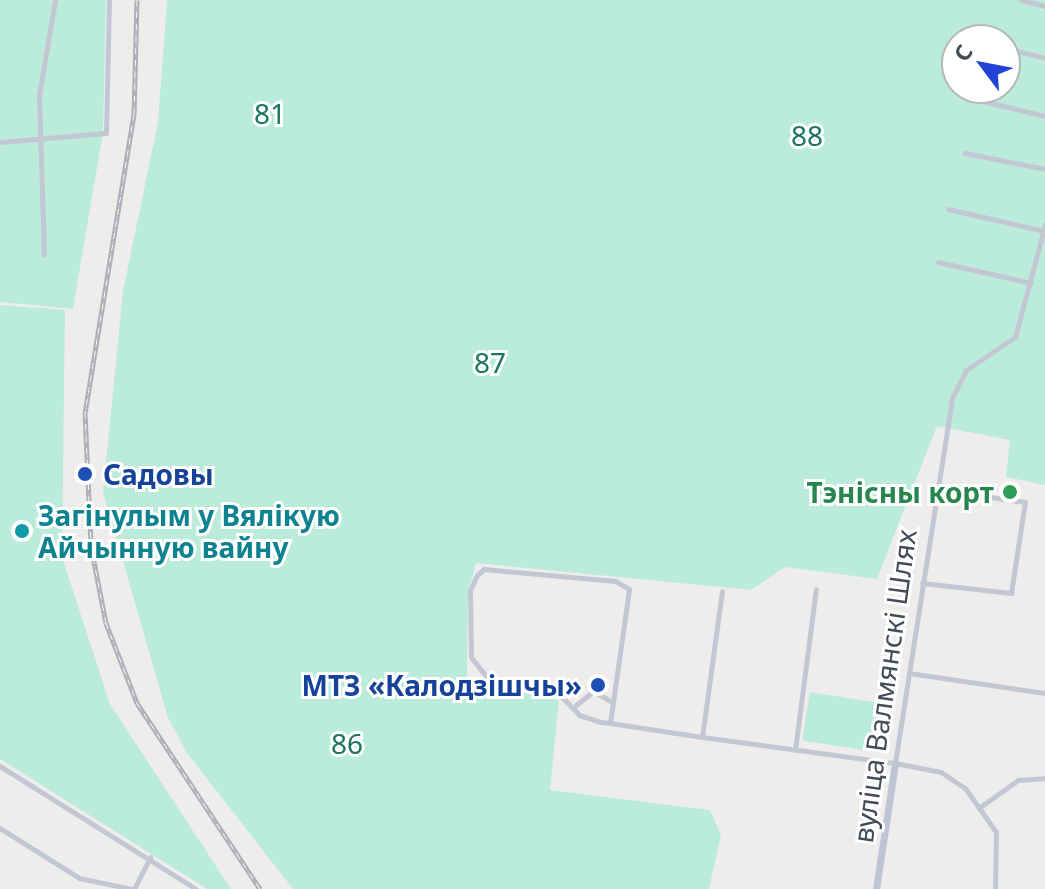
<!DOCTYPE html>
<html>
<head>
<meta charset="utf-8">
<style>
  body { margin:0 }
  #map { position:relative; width:1045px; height:889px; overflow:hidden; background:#efedec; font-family:"Noto Sans",sans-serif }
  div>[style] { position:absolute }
  .green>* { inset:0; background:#bbecda; transform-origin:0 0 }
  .street>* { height:5px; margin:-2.5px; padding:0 2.5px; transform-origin:2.5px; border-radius:2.5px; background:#c3c7d3 }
  .secondary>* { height:7px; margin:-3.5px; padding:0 3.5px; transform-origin:3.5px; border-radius:3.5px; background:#bfc4d5 }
  .rail>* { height:5px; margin-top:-2.5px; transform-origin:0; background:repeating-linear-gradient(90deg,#fff 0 6px,#aeafb6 0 12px); box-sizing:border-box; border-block:2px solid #aeafb6 }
  .dots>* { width:22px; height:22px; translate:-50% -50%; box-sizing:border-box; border:4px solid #fff; border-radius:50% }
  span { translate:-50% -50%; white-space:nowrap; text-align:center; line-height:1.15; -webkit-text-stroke:6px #fff; paint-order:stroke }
  .park-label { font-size:28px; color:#1a755e }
  .transit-label { font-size:28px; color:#164399; font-weight:700 }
  .left { translate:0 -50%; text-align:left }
  .right { translate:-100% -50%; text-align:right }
  .leisure-label { font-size:28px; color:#27864d; font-weight:700 }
  .culture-label { font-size:28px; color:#0d838f; font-weight:700 }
  .street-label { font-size:28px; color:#454b58 }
  .north { position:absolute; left:941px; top:24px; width:80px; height:80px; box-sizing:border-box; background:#fff; border:2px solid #b5b7bc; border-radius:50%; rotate:302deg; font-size:22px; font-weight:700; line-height:32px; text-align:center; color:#454b58 }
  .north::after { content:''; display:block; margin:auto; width:28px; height:36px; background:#2142d4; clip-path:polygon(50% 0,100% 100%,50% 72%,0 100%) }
</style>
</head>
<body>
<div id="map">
  <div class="green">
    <div style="clip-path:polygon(0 0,106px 0,103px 133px,73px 309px,0 302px)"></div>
    <div style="clip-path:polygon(evenodd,167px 0,1045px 0,1045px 485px,1006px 477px,1010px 440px,937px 426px,877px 579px,785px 567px,751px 590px,476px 563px,468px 593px,467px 682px,559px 700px,550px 790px,710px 810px,721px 835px,709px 889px,293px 889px,187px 753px,168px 718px,103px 492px,123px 291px,158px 122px,167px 0,957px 40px,1005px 40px,1005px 88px,957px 88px,957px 40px)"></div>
    <div style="clip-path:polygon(0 305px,65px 310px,62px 557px,110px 704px,231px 889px,207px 889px,0 759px)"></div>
    <div style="left:810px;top:692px;width:80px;height:49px;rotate:9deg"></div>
  </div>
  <div class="street">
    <div style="left:1021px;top:0;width:25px;rotate:14deg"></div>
    <div style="left:971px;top:39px;width:3px;rotate:18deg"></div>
    <div style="left:1005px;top:48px;width:41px;rotate:14deg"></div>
    <div style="left:974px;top:99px;width:73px;rotate:13.5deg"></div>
    <div style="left:0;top:142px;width:106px;rotate:-4.9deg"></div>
    <div style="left:106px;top:133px;width:133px;rotate:-88.7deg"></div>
    <div style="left:965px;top:153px;width:82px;rotate:11.3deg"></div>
    <div style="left:948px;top:209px;width:98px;rotate:12.9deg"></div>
    <div style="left:44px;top:255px;width:160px;rotate:-91.8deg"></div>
    <div style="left:39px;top:95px;width:96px;rotate:-80.4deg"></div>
    <div style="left:938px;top:262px;width:95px;rotate:12.7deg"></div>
    <div style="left:922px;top:583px;width:90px;rotate:6.4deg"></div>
    <div style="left:1011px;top:593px;width:92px;rotate:-81.3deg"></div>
    <div style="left:1025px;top:502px;width:91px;rotate:-171.8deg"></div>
    <div style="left:909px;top:673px;width:137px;rotate:8.4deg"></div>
    <div style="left:576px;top:705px;width:22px;rotate:-39deg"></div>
    <div style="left:593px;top:691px;width:22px;rotate:30deg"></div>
    <div style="left:610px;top:723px;width:135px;rotate:-81.9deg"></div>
    <div style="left:629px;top:589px;width:16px;rotate:-150deg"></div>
    <div style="left:615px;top:581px;width:132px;rotate:-174.8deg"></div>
    <div style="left:484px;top:569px;width:9px;rotate:139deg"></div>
    <div style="left:477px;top:575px;width:17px;rotate:114deg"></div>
    <div style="left:470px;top:591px;width:66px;rotate:89.1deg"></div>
    <div style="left:471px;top:657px;width:36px;rotate:52deg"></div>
    <div style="left:493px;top:685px;width:67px;rotate:7.8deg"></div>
    <div style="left:559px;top:694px;width:29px;rotate:46deg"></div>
    <div style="left:579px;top:715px;width:22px;rotate:18deg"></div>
    <div style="left:600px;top:722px;width:10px;rotate:6deg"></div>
    <div style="left:610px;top:723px;width:93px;rotate:8.7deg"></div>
    <div style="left:702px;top:737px;width:195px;rotate:7.7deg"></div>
    <div style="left:895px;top:763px;width:47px;rotate:11.1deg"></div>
    <div style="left:941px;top:772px;width:29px;rotate:34deg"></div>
    <div style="left:965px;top:788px;width:54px;rotate:54.8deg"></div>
    <div style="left:996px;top:832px;width:57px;rotate:91deg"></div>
    <div style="left:702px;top:737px;width:147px;rotate:-82.2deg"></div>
    <div style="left:795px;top:750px;width:162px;rotate:-82.6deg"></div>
    <div style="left:895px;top:763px;width:369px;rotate:-81.1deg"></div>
    <div style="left:952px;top:398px;width:31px;rotate:-63deg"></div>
    <div style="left:966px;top:370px;width:59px;rotate:-34deg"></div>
    <div style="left:1015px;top:337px;width:116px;rotate:-75deg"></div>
    <div style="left:0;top:766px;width:231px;rotate:32.1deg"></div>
    <div style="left:980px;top:807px;width:47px;rotate:-35.4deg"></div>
    <div style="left:1018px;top:780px;width:27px;rotate:-4deg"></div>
    <div style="left:0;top:828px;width:93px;rotate:32.3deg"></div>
    <div style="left:79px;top:878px;width:54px;rotate:11.7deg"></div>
    <div style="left:134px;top:889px;width:36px;rotate:-63deg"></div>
  </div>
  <div class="secondary">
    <div style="left:876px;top:889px;width:127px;rotate:-81.4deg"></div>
  </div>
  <div class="rail">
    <div style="left:137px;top:0;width:114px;rotate:91.5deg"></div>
    <div style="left:134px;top:114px;width:302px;rotate:99.3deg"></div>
    <div style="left:85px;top:412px;width:134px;rotate:87.4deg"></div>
    <div style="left:91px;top:546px;width:78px;rotate:79deg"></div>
    <div style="left:106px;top:623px;width:86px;rotate:68.8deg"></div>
    <div style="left:137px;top:703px;width:223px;rotate:56.5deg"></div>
  </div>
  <div class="dots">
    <div style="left:85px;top:474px;background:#1a4fb4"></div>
    <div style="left:1010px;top:492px;background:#2e9e5b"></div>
    <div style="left:22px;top:531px;background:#0f9aa8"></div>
    <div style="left:598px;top:685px;background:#1a4fb4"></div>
  </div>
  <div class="park-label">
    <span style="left:270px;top:113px">81</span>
    <span style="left:807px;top:135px">88</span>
    <span style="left:490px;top:362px">87</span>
    <span style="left:347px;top:743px">86</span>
  </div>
  <div class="transit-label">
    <span class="left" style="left:103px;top:474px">Садовы</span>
    <span class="right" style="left:582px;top:685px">МТЗ «Калодзішчы»</span>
  </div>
  <div class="leisure-label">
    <span class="right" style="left:994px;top:492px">Тэнісны корт</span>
  </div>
  <div class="culture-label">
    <span class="left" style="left:38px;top:531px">Загінулым у Вялікую<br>Айчынную вайну</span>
  </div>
  <div class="street-label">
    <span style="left:884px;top:686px;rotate:-82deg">вуліца Валмянскі Шлях</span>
  </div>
  <div class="north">С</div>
</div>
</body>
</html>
